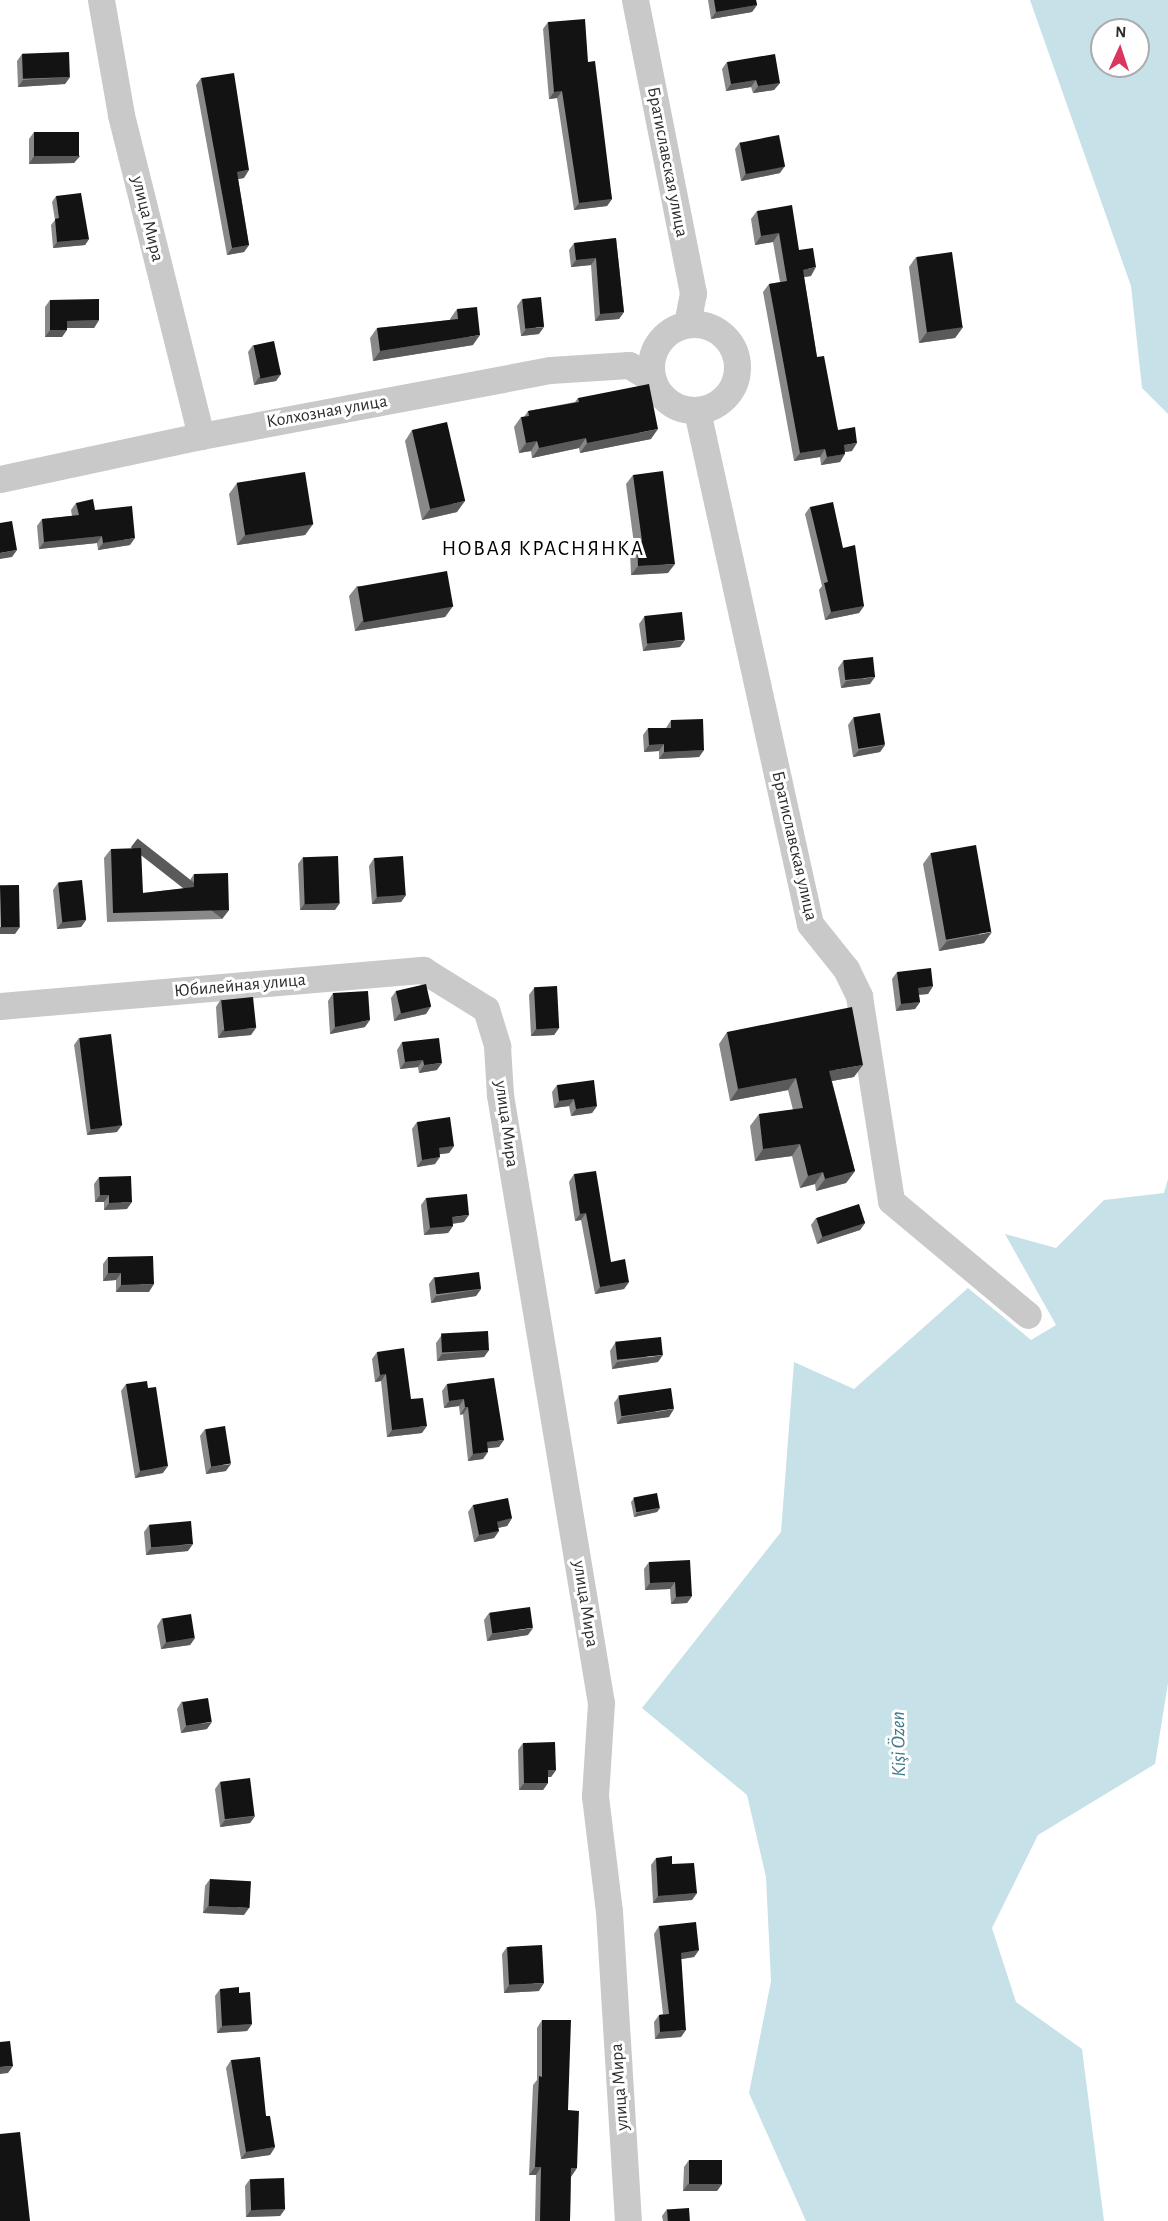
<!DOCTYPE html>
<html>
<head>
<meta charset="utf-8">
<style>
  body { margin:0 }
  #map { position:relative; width:1168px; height:2221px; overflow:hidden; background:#fff; font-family:"Alegreya Sans",sans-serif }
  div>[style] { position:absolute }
  .water>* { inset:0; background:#c7e1e8 }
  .minor>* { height:27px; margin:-13.5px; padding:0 13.5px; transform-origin:13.5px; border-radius:13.5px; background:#c9c9c9 }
  .minor>.ring { margin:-13.5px; padding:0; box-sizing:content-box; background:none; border:27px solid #c9c9c9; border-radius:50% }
  .wall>* { inset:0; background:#898989 }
  .shaded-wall>* { inset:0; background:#5a5a5a; transform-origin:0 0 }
  .building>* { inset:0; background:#131313; transform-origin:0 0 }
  span { translate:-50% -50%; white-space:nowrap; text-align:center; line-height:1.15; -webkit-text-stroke:6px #fff; paint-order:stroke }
  .street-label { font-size:18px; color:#2c2c2c }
  .water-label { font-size:20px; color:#407888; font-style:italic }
  .quarter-label { font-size:21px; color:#000; letter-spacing:1.5px }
  .north { position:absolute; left:1090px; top:18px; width:60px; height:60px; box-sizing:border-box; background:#fff; border:2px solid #ababab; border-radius:50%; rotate:3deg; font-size:16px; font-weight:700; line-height:24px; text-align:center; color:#2c2c2c }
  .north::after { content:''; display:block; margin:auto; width:21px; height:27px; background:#da375e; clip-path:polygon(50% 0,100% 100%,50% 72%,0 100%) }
</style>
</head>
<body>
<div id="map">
  <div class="water">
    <div style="clip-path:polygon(evenodd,1030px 0,1168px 0,1168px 414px,1142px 388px,1131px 286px,1030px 0,1102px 30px,1138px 30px,1138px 66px,1102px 66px,1102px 30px)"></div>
    <div style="clip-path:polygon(1168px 1179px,1168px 1683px,1155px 1764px,1038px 1835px,992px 1928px,1016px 2002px,1082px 2049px,1104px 2221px,806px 2221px,749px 2093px,771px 1981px,766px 1877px,747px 1795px,642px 1708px,781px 1532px,794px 1362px,854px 1389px,968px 1288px,1031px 1340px,1056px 1325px,1005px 1234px,1056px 1248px,1104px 1200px,1164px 1193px)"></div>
  </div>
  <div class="minor">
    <div style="left:101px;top:0;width:117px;rotate:80.1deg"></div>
    <div style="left:121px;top:115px;width:331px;rotate:76deg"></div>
    <div style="left:635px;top:0;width:299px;rotate:78.8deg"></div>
    <div style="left:693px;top:293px;width:32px;rotate:101deg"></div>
    <div class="ring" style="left:651px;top:324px;width:59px;height:59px"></div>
    <div style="left:697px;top:411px;width:525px;rotate:77.58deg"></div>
    <div style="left:810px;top:924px;width:58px;rotate:51.3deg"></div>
    <div style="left:846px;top:969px;width:30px;rotate:64deg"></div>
    <div style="left:859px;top:996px;width:207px;rotate:81.1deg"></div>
    <div style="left:891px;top:1201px;width:178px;rotate:39.8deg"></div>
    <div style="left:0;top:479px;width:206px;rotate:-12.1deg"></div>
    <div style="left:201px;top:436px;width:355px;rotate:-10.7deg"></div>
    <div style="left:550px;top:370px;width:79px;rotate:-3.6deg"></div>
    <div style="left:629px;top:365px;width:28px;rotate:32deg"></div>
    <div style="left:0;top:1006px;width:425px;rotate:-4.9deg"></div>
    <div style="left:423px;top:970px;width:74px;rotate:31.8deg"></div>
    <div style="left:486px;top:1009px;width:39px;rotate:73deg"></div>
    <div style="left:497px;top:1046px;width:49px;rotate:86.5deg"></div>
    <div style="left:500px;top:1095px;width:616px;rotate:80.57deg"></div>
    <div style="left:601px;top:1703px;width:93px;rotate:93.7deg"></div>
    <div style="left:595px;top:1796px;width:116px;rotate:83.1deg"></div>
    <div style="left:609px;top:1911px;width:311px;rotate:86.5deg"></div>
  </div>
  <div class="wall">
    <div style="clip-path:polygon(708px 0,756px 0,757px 5px,752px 12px,711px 19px)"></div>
    <div style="clip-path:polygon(548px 22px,588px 62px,612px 199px,607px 206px,574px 210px,557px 98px,549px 99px,543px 29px)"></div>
    <div style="clip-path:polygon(22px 54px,70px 77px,65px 84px,18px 87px,17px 61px)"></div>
    <div style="clip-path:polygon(727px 62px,780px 83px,774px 90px,753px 93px,751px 87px,726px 91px,722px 69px)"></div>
    <div style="clip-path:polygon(201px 78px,244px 178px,238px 179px,249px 245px,244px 252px,227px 255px,196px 85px)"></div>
    <div style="clip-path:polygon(34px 132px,80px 156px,74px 163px,29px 164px,29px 139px)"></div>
    <div style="clip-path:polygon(740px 142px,780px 173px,741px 181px,735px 149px)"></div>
    <div style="clip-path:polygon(56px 196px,89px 239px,85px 245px,53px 248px,51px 225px,55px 220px,52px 202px)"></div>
    <div style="clip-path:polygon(757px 211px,799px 250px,811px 276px,804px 277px,817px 357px,838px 430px,852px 451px,845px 452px,840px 462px,821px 465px,820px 457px,794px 461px,763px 292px,769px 284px,780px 282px,773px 242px,755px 245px,751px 219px)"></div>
    <div style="clip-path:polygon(616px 238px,624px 312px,619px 319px,595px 321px,591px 265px,571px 267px,569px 250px,574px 243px)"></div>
    <div style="clip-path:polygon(916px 257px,963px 327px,955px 338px,919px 343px,909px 267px)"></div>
    <div style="clip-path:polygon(522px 299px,539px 334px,521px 336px,517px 306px)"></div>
    <div style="clip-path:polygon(50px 300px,99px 320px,94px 328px,67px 328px,62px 337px,45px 337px,45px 307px)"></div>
    <div style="clip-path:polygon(457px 309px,473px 345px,373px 361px,370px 338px,377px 328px,450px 320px,450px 319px)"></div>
    <div style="clip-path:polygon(253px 345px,281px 374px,276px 381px,254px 385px,248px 352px)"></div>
    <div style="clip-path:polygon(578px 398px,651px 439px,580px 453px,579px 448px,532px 458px,531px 451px,519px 453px,514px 427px,521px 417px,524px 417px,528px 411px,575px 402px)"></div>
    <div style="clip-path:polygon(412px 430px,457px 512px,422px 520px,405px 441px)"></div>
    <div style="clip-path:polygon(633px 475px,668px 573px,631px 575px,630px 551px,634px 544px,626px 484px)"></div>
    <div style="clip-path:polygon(237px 483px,313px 524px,305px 535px,237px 545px,229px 494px)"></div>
    <div style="clip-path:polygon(76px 503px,95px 510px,130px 545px,98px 550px,97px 543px,39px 549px,37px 526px,42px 519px,72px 516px,71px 510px)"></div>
    <div style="clip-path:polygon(810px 507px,843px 548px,864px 606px,859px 613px,825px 620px,819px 590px,822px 586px,805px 514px)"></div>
    <div style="clip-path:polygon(357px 586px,453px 606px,445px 617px,355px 631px,349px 596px)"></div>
    <div style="clip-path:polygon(644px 617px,680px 647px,643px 651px,639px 624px)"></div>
    <div style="clip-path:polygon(843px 661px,870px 684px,841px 688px,838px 668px)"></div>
    <div style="clip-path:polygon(853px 718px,885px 745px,880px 752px,853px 757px,848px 725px)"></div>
    <div style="clip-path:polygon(671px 720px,704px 750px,699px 757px,659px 759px,659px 751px,644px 752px,643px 735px,648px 728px,666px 728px)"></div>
    <div style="clip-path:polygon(111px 849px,143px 893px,188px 888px,188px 883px,194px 874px,229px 910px,222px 919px,107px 922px,104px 858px)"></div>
    <div style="clip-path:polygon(931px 853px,984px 943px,939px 951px,923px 864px)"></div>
    <div style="clip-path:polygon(303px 857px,335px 910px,300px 910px,298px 864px)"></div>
    <div style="clip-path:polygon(374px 858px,406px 895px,401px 902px,372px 904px,369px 866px)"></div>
    <div style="clip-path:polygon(58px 883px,86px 920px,81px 927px,57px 929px,53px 890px)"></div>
    <div style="clip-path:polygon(897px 972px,933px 986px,928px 994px,919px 995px,920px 1002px,915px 1009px,896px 1011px,892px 979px)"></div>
    <div style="clip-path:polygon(534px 988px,559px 1028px,554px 1035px,531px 1036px,529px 995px)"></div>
    <div style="clip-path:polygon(396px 991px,431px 1006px,426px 1014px,394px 1021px,391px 998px)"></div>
    <div style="clip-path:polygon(333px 993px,365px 1027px,330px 1034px,328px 1001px)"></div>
    <div style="clip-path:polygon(221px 999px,251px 1035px,218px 1038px,216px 1007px)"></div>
    <div style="clip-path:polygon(727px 1032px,854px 1077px,832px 1081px,855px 1171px,846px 1183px,816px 1191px,815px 1184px,800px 1188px,792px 1156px,755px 1161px,750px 1126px,759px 1114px,793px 1110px,788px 1090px,730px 1101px,719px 1044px)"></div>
    <div style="clip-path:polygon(79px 1038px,117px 1132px,87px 1135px,74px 1045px)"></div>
    <div style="clip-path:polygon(402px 1042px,437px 1070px,419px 1073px,418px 1067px,400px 1069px,397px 1050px)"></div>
    <div style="clip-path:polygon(557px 1085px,597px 1106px,592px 1113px,571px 1116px,569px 1106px,554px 1108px,552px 1092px)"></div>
    <div style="clip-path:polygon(417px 1122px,454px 1146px,449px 1153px,440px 1154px,435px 1164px,417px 1167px,412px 1129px)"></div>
    <div style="clip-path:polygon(574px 1174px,611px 1262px,629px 1282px,624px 1289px,595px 1294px,581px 1220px,575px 1221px,569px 1182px)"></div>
    <div style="clip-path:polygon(99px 1177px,127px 1209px,104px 1210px,104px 1202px,95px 1202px,94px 1184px)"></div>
    <div style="clip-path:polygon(426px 1198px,464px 1222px,453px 1224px,453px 1226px,448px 1233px,424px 1235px,421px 1205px)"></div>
    <div style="clip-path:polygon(816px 1218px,865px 1223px,860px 1230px,817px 1244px,811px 1225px)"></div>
    <div style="clip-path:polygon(108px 1257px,149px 1292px,116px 1292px,116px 1280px,103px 1281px,103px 1264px)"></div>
    <div style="clip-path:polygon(434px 1277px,481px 1289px,476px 1296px,431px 1303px,429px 1284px)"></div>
    <div style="clip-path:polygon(441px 1336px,489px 1350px,484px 1357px,437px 1361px,436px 1343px)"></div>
    <div style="clip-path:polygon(615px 1343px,658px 1362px,612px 1369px,610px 1351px)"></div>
    <div style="clip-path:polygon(377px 1352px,422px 1433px,387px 1437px,381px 1381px,375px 1382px,372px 1359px)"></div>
    <div style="clip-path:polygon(494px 1378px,499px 1447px,488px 1448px,483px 1459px,468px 1461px,463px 1414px,460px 1415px,459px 1406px,444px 1408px,442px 1391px,447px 1384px)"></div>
    <div style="clip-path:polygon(126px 1384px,148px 1388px,163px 1473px,135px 1478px,121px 1391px)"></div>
    <div style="clip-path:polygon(619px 1396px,669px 1417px,617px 1424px,614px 1403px)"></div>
    <div style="clip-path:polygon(205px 1429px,226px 1471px,206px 1474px,200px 1436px)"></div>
    <div style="clip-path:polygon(634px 1498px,660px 1508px,657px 1512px,634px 1517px,631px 1502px)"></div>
    <div style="clip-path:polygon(473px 1505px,512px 1518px,507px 1526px,498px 1528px,499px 1531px,494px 1538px,474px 1542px,468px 1512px)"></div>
    <div style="clip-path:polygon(149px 1525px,188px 1551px,146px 1555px,144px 1532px)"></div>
    <div style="clip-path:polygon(649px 1562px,692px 1596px,687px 1603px,671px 1604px,670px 1589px,645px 1590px,644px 1569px)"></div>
    <div style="clip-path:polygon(489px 1613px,528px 1635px,487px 1641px,484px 1620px)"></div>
    <div style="clip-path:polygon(162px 1618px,195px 1638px,190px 1645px,161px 1649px,157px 1626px)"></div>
    <div style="clip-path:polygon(182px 1701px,207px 1729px,181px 1733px,177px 1709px)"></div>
    <div style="clip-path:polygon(523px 1743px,556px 1770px,551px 1777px,548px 1777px,548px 1783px,543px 1790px,519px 1790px,518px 1750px)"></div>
    <div style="clip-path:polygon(220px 1782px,255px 1816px,250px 1823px,220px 1827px,215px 1789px)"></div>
    <div style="clip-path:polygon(656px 1858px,672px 1864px,697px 1893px,692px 1900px,653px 1903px,651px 1865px)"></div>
    <div style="clip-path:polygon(210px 1879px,244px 1915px,203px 1913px,205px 1886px)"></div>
    <div style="clip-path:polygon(659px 1926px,699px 1950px,694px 1957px,681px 1959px,681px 2037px,655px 2039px,654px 2022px,659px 2015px,663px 2014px,654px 1934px)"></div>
    <div style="clip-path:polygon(507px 1947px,539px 1991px,504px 1993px,502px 1954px)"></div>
    <div style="clip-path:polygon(220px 1989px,252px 2024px,247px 2031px,217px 2033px,215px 1996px)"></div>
    <div style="clip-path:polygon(542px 2020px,568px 2110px,571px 2177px,570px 2221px,535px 2221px,536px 2175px,529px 2175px,533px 2085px,537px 2080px,537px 2028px)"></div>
    <div style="clip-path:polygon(231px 2060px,266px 2116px,275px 2147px,270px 2155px,241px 2159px,226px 2068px)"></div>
    <div style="clip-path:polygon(689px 2160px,722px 2184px,717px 2191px,683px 2191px,684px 2167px)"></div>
    <div style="clip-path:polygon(250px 2179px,285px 2209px,280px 2216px,246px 2217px,245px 2186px)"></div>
    <div style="clip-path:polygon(667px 2209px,690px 2221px,663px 2221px,662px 2216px)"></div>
  </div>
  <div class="shaded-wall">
    <div style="clip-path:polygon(757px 5px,752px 12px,711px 19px,716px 12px)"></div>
    <div style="clip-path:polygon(70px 77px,65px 84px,18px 87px,23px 80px)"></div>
    <div style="clip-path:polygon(756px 80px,751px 87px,726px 91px,731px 84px)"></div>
    <div style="clip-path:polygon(780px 83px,774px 90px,753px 93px,758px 86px)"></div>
    <div style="clip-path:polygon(562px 91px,557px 98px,549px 99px,554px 92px)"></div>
    <div style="clip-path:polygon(34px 156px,80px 156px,74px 163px,29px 164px)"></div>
    <div style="clip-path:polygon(785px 166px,780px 173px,741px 181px,746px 173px)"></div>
    <div style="clip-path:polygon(249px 170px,244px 178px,232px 180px,237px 172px)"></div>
    <div style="clip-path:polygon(612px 199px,607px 206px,574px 210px,579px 203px)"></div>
    <div style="clip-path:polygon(779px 233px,773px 242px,755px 245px,761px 236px)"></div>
    <div style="clip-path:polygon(89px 239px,85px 245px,53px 248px,57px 242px)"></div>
    <div style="clip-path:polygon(249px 245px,244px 252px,227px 255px,232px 248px)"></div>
    <div style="clip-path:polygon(596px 258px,591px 265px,571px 267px,576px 260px)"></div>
    <div style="clip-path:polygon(816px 267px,811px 276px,797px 278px,803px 270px)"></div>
    <div style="clip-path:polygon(624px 312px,619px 319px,595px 321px,600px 314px)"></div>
    <div style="clip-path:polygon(99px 320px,94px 328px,62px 328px,67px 321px)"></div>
    <div style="clip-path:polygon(544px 327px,539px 334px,521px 336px,526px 329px)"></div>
    <div style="clip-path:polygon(963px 327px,955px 338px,919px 343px,927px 332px)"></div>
    <div style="clip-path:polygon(50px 330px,67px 330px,62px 337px,45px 337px)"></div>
    <div style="clip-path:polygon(480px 335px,473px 345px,373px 361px,380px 351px)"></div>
    <div style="clip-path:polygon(281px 374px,276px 381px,254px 385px,259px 377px)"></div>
    <div style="clip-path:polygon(658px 429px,651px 439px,580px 453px,587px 443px)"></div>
    <div style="clip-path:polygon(586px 438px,579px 448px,532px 458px,539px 448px)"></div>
    <div style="clip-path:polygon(537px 441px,531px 451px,519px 453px,526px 443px)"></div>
    <div style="clip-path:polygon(857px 443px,852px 451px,838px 453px,844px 445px)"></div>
    <div style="clip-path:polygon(825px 449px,820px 457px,794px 461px,800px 453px)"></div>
    <div style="clip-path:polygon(845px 454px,840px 462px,821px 465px,827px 457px)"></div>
    <div style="clip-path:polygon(465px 501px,457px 512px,422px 520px,430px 509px)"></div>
    <div style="clip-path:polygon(313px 524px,305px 535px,237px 545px,245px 535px)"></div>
    <div style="clip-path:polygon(102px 536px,97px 543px,39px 549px,44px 542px)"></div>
    <div style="clip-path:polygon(135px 538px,130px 545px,98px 550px,103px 543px)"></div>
    <div style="clip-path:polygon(17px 550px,12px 557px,0 559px,0 553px)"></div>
    <div style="clip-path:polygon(675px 564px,668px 573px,631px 575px,638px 566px)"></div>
    <div style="clip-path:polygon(453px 606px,445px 617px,355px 631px,362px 621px)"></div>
    <div style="clip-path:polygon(864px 606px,859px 613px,825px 620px,831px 612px)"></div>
    <div style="clip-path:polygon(685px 640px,680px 647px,643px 651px,648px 644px)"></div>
    <div style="clip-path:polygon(875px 677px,870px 684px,841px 688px,846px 681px)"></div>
    <div style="clip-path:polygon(664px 744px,659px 751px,644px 752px,649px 745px)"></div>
    <div style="clip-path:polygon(885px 745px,880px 752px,853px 757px,859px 750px)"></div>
    <div style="clip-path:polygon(704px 750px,699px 757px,659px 759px,664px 752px)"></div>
    <div style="clip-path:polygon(406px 895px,401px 902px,372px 904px,377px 897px)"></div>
    <div style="clip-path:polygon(305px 903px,340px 903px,335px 910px,300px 910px)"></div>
    <div style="left:229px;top:910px;width:11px;height:116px;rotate:128deg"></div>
    <div style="clip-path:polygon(86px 920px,81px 927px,57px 929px,62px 922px)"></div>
    <div style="clip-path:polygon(0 927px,20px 927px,15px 934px,0 934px)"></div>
    <div style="clip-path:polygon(992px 932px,984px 943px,939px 951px,947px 941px)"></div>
    <div style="clip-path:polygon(933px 986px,928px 994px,913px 995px,918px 988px)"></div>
    <div style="clip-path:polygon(920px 1002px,915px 1009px,896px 1011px,901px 1004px)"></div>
    <div style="clip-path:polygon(431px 1006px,426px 1014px,394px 1021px,399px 1014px)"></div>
    <div style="clip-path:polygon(370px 1020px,365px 1027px,330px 1034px,335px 1027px)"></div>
    <div style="clip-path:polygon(256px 1028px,251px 1035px,218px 1038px,223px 1030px)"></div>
    <div style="clip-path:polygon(559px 1028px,554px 1035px,531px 1036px,536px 1029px)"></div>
    <div style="clip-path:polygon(423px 1060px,418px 1067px,400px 1069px,405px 1062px)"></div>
    <div style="clip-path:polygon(442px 1063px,437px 1070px,419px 1073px,424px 1065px)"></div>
    <div style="clip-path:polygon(863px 1065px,854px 1077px,821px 1083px,829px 1071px)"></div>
    <div style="clip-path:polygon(796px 1078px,788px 1090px,730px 1101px,738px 1089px)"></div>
    <div style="clip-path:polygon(574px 1099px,569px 1106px,554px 1108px,559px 1101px)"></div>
    <div style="clip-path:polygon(597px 1106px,592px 1113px,571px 1116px,576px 1109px)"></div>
    <div style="clip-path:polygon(122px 1125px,117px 1132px,87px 1135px,92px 1128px)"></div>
    <div style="clip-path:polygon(800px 1144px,792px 1156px,755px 1161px,763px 1149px)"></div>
    <div style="clip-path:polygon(454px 1146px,449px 1153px,434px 1155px,439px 1148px)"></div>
    <div style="clip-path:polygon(440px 1157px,435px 1164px,417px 1167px,422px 1160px)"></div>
    <div style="clip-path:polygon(855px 1171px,846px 1183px,816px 1191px,825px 1179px)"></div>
    <div style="clip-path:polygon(823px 1172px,815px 1184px,800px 1188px,808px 1176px)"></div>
    <div style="clip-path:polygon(100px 1195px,109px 1195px,104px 1202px,95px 1202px)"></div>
    <div style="clip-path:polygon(132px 1202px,127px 1209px,104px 1210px,109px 1203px)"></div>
    <div style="clip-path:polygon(586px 1213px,581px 1220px,575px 1221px,580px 1214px)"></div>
    <div style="clip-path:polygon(469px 1215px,464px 1222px,447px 1224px,452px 1217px)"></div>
    <div style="clip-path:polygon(865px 1223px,860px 1230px,817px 1244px,822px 1237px)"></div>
    <div style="clip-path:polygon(453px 1226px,448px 1233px,424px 1235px,430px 1228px)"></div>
    <div style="clip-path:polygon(108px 1273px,121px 1273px,116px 1280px,103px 1281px)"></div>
    <div style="clip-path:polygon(629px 1282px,624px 1289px,595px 1294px,600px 1287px)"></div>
    <div style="clip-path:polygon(154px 1284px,149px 1292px,116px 1292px,121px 1285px)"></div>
    <div style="clip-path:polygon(481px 1289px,476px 1296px,431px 1303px,436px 1296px)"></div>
    <div style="clip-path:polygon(489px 1350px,484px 1357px,437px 1361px,442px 1354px)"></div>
    <div style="clip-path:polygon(663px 1355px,658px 1362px,612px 1369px,617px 1362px)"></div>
    <div style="clip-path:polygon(386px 1374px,381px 1381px,375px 1382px,380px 1375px)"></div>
    <div style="clip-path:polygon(464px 1399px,459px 1406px,444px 1408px,449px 1401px)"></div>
    <div style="clip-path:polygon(465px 1407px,468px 1407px,463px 1414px,460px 1415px)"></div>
    <div style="clip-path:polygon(674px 1409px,669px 1417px,617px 1424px,622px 1417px)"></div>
    <div style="clip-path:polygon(427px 1426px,422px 1433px,387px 1437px,392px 1430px)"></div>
    <div style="clip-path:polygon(504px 1440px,499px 1447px,482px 1449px,487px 1442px)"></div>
    <div style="clip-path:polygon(488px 1452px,483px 1459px,468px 1461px,473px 1454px)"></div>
    <div style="clip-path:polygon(231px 1464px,226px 1471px,206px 1474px,211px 1467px)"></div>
    <div style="clip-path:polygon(168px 1466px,163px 1473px,135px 1478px,140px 1471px)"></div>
    <div style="clip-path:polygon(660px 1508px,657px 1512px,634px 1517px,637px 1513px)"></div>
    <div style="clip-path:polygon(512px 1518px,507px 1526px,492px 1529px,497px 1522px)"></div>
    <div style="clip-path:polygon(499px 1531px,494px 1538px,474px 1542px,479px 1535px)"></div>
    <div style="clip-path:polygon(193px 1544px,188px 1551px,146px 1555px,151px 1548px)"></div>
    <div style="clip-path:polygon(675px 1582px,670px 1589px,645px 1590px,650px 1583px)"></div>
    <div style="clip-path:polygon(692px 1596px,687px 1603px,671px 1604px,676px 1597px)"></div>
    <div style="clip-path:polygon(533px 1628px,528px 1635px,487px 1641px,492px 1634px)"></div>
    <div style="clip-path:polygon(195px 1638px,190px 1645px,161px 1649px,166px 1642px)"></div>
    <div style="clip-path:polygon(212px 1722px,207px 1729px,181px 1733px,186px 1726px)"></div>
    <div style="clip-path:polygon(548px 1770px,556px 1770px,551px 1777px,543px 1777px)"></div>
    <div style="clip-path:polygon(524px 1783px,548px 1783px,543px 1790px,519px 1790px)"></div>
    <div style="clip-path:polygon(255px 1816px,250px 1823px,220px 1827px,225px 1820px)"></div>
    <div style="clip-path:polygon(697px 1893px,692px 1900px,653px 1903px,658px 1896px)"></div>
    <div style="clip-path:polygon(208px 1906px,249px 1908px,244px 1915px,203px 1913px)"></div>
    <div style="clip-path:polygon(699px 1950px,694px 1957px,676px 1960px,681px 1953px)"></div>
    <div style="clip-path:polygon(544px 1983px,539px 1991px,504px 1993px,509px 1985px)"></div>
    <div style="clip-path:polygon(252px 2024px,247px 2031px,217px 2033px,222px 2026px)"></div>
    <div style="clip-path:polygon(686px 2030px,681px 2037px,655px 2039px,660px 2032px)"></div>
    <div style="clip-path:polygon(13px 2066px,8px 2073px,0 2074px,0 2067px)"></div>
    <div style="clip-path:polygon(275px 2147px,270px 2155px,241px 2159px,246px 2152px)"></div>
    <div style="clip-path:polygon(535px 2167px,541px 2167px,536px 2175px,529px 2175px)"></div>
    <div style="clip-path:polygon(571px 2168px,577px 2168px,571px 2177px)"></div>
    <div style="clip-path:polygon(688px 2184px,722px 2184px,717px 2191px,683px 2191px)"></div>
    <div style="clip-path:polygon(285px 2209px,280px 2216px,246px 2217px,251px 2210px)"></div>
  </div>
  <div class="building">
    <div style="clip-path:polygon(714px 0,756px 0,757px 5px,716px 12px)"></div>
    <div style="clip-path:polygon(585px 19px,588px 62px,595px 61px,612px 199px,579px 203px,562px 91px,554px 92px,548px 22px)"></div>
    <div style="left:69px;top:52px;width:25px;height:47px;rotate:88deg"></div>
    <div style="clip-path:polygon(775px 54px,780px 83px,758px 86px,756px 80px,731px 84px,727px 62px)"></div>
    <div style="clip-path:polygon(234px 73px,249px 170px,237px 172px,249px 245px,232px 248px,201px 78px)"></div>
    <div style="left:34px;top:132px;width:45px;height:24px"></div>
    <div style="left:779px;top:135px;width:32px;height:40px;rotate:79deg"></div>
    <div style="clip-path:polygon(81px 193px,89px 239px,57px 242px,55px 219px,59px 218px,56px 196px)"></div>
    <div style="clip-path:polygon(792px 205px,799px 250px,813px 248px,816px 267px,803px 270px,817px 357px,824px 356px,838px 430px,855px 427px,857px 443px,844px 445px,845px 454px,827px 457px,825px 449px,800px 453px,769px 284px,787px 281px,779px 233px,761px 236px,757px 211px)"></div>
    <div style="clip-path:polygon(616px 238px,624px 312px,600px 314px,596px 258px,576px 260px,574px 243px)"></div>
    <div style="left:952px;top:252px;width:76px;height:36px;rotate:82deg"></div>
    <div style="left:541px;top:297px;width:30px;height:19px;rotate:84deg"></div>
    <div style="clip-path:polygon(99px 299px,99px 320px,67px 321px,67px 330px,50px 330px,50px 300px)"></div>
    <div style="clip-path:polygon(477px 307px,480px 335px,380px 351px,377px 328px,458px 319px,457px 309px)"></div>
    <div style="left:274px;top:341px;width:34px;height:21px;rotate:78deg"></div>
    <div style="clip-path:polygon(649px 384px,658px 429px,587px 443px,586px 438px,539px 448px,537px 441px,526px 443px,521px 417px,529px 416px,528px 411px,579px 402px,578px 398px)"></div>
    <div style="left:447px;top:422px;width:81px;height:36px;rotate:77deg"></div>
    <div style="clip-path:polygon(663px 471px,675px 564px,638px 566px,637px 541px,642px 541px,633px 475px)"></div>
    <div style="left:305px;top:472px;width:53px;height:69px;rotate:81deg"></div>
    <div style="clip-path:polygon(93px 499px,95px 510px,132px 506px,135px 538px,103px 543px,102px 536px,44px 542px,42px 519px,79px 515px,76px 503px)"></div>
    <div style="clip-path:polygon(833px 502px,843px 548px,855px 545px,864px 606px,831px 612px,824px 583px,828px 582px,810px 507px)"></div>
    <div style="clip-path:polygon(12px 521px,17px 550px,0 553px,0 523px)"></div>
    <div style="left:447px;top:571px;width:36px;height:91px;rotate:80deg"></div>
    <div style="left:682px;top:612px;width:28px;height:38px;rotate:84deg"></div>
    <div style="left:873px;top:657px;width:20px;height:30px;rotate:84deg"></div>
    <div style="left:880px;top:713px;width:32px;height:27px;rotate:81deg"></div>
    <div style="clip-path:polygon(703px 719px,704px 750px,664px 752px,664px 744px,649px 745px,648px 728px,671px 728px,671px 720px)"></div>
    <div style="left:976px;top:845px;width:88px;height:46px;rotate:80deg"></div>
    <div style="clip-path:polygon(141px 848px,143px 893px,194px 887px,194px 874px,228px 873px,229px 910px,113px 913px,111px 849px)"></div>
    <div style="left:338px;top:856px;width:47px;height:35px;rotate:88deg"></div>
    <div style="left:403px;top:856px;width:39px;height:29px;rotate:86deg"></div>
    <div style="left:82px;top:880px;width:40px;height:24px;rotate:84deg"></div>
    <div style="left:19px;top:885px;width:42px;height:19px;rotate:89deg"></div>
    <div style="clip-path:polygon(931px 968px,933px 986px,918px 988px,920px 1002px,901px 1004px,897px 972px)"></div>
    <div style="left:426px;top:984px;width:23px;height:31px;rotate:77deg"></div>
    <div style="left:557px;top:986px;width:42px;height:23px;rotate:87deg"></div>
    <div style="clip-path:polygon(368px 991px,370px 1020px,335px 1027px,333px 993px)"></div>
    <div style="left:253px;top:997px;width:31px;height:32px;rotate:84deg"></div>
    <div style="clip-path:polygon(852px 1007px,863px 1065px,829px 1071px,855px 1171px,825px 1179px,823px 1172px,808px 1176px,800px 1144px,763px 1149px,759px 1114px,803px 1108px,796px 1078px,738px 1089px,727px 1032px)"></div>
    <div style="left:111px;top:1034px;width:92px;height:32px;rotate:83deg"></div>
    <div style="clip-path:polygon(439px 1038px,442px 1063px,424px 1065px,423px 1060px,405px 1062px,402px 1042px)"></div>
    <div style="clip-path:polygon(594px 1080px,597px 1106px,576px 1109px,574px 1099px,559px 1101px,557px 1085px)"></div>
    <div style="clip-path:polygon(450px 1117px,454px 1146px,439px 1148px,440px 1157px,422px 1160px,417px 1122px)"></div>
    <div style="clip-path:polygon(596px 1171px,611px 1262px,625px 1259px,629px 1282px,600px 1287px,586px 1213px,580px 1214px,574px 1174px)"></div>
    <div style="clip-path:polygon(131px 1176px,132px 1202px,109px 1203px,109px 1195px,100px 1195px,99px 1177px)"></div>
    <div style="clip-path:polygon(467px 1194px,469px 1215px,452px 1217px,453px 1226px,430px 1228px,426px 1198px)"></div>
    <div style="left:859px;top:1204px;width:20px;height:45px;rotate:72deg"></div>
    <div style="clip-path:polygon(153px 1256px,154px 1284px,121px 1285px,121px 1273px,108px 1273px,108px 1257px)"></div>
    <div style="left:479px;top:1272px;width:17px;height:45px;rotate:83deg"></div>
    <div style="left:488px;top:1331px;width:19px;height:47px;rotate:87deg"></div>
    <div style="left:661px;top:1337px;width:18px;height:46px;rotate:84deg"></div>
    <div style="clip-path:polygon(404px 1348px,411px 1399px,423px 1398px,427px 1426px,392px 1430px,386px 1374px,380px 1375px,377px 1352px)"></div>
    <div style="clip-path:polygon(494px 1378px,504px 1440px,487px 1442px,488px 1452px,473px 1454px,468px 1407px,465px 1407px,464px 1399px,449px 1401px,447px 1384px)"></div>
    <div style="clip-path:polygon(147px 1381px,148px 1388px,156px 1387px,168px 1466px,140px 1471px,126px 1384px)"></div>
    <div style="left:671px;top:1388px;width:21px;height:53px;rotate:82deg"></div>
    <div style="left:225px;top:1426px;width:38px;height:20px;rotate:81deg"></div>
    <div style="left:657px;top:1493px;width:15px;height:24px;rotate:79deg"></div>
    <div style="clip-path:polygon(508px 1498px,512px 1518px,497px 1522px,499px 1531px,479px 1535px,473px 1505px)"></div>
    <div style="left:191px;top:1521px;width:23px;height:42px;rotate:85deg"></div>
    <div style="clip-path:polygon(690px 1560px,692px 1596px,676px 1597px,675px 1582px,650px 1583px,649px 1562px)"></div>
    <div style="left:530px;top:1607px;width:21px;height:41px;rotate:82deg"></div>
    <div style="left:191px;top:1614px;width:24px;height:29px;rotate:81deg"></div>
    <div style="left:208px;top:1698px;width:24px;height:26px;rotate:81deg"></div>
    <div style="clip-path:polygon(555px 1742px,556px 1770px,548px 1770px,548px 1783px,524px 1783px,523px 1743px)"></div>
    <div style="left:250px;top:1778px;width:38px;height:30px;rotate:83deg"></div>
    <div style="clip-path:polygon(672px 1856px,672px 1864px,694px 1863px,697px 1893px,658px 1896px,656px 1858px)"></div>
    <div style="left:210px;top:1879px;width:41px;height:27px;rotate:3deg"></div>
    <div style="clip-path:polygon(696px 1922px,699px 1950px,681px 1953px,686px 2030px,660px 2032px,659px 2015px,669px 2014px,659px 1926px)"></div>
    <div style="left:542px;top:1945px;width:38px;height:35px;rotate:87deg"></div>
    <div style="clip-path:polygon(239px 1987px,239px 1993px,250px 1992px,252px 2024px,222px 2026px,220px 1989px)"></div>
    <div style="clip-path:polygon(542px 2020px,571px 2020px,568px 2110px,579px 2111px,577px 2168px,571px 2168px,570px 2221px,540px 2221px,541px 2167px,535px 2167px,539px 2076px,542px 2077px)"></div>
    <div style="clip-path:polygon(10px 2041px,13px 2066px,0 2067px,0 2042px)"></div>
    <div style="clip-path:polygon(260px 2057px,266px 2116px,270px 2116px,275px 2147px,246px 2152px,231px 2060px)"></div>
    <div style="clip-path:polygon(20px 2132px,30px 2221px,0 2221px,0 2134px)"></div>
    <div style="left:689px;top:2160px;width:33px;height:24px"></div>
    <div style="left:284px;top:2178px;width:31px;height:34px;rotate:88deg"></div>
    <div style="left:689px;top:2208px;width:13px;height:22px;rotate:86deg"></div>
  </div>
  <div class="street-label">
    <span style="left:667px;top:162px;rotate:79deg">Братиславская улица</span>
    <span style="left:147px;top:219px;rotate:76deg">улица Мира</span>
    <span style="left:327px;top:412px;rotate:-10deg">Колхозная улица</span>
    <span style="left:794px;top:846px;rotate:77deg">Братиславская улица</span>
    <span style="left:240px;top:986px;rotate:-5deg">Юбилейная улица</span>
    <span style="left:506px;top:1124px;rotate:82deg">улица Мира</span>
    <span style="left:585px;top:1604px;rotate:81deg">улица Мира</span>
    <span style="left:620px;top:2087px;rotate:-94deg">улица Мира</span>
  </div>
  <div class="water-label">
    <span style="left:899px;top:1744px;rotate:-91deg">Kişi Özen</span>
  </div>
  <div class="quarter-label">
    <span style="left:543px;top:549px">НОВАЯ КРАСНЯНКА</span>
  </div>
  <div class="north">N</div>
</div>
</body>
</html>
